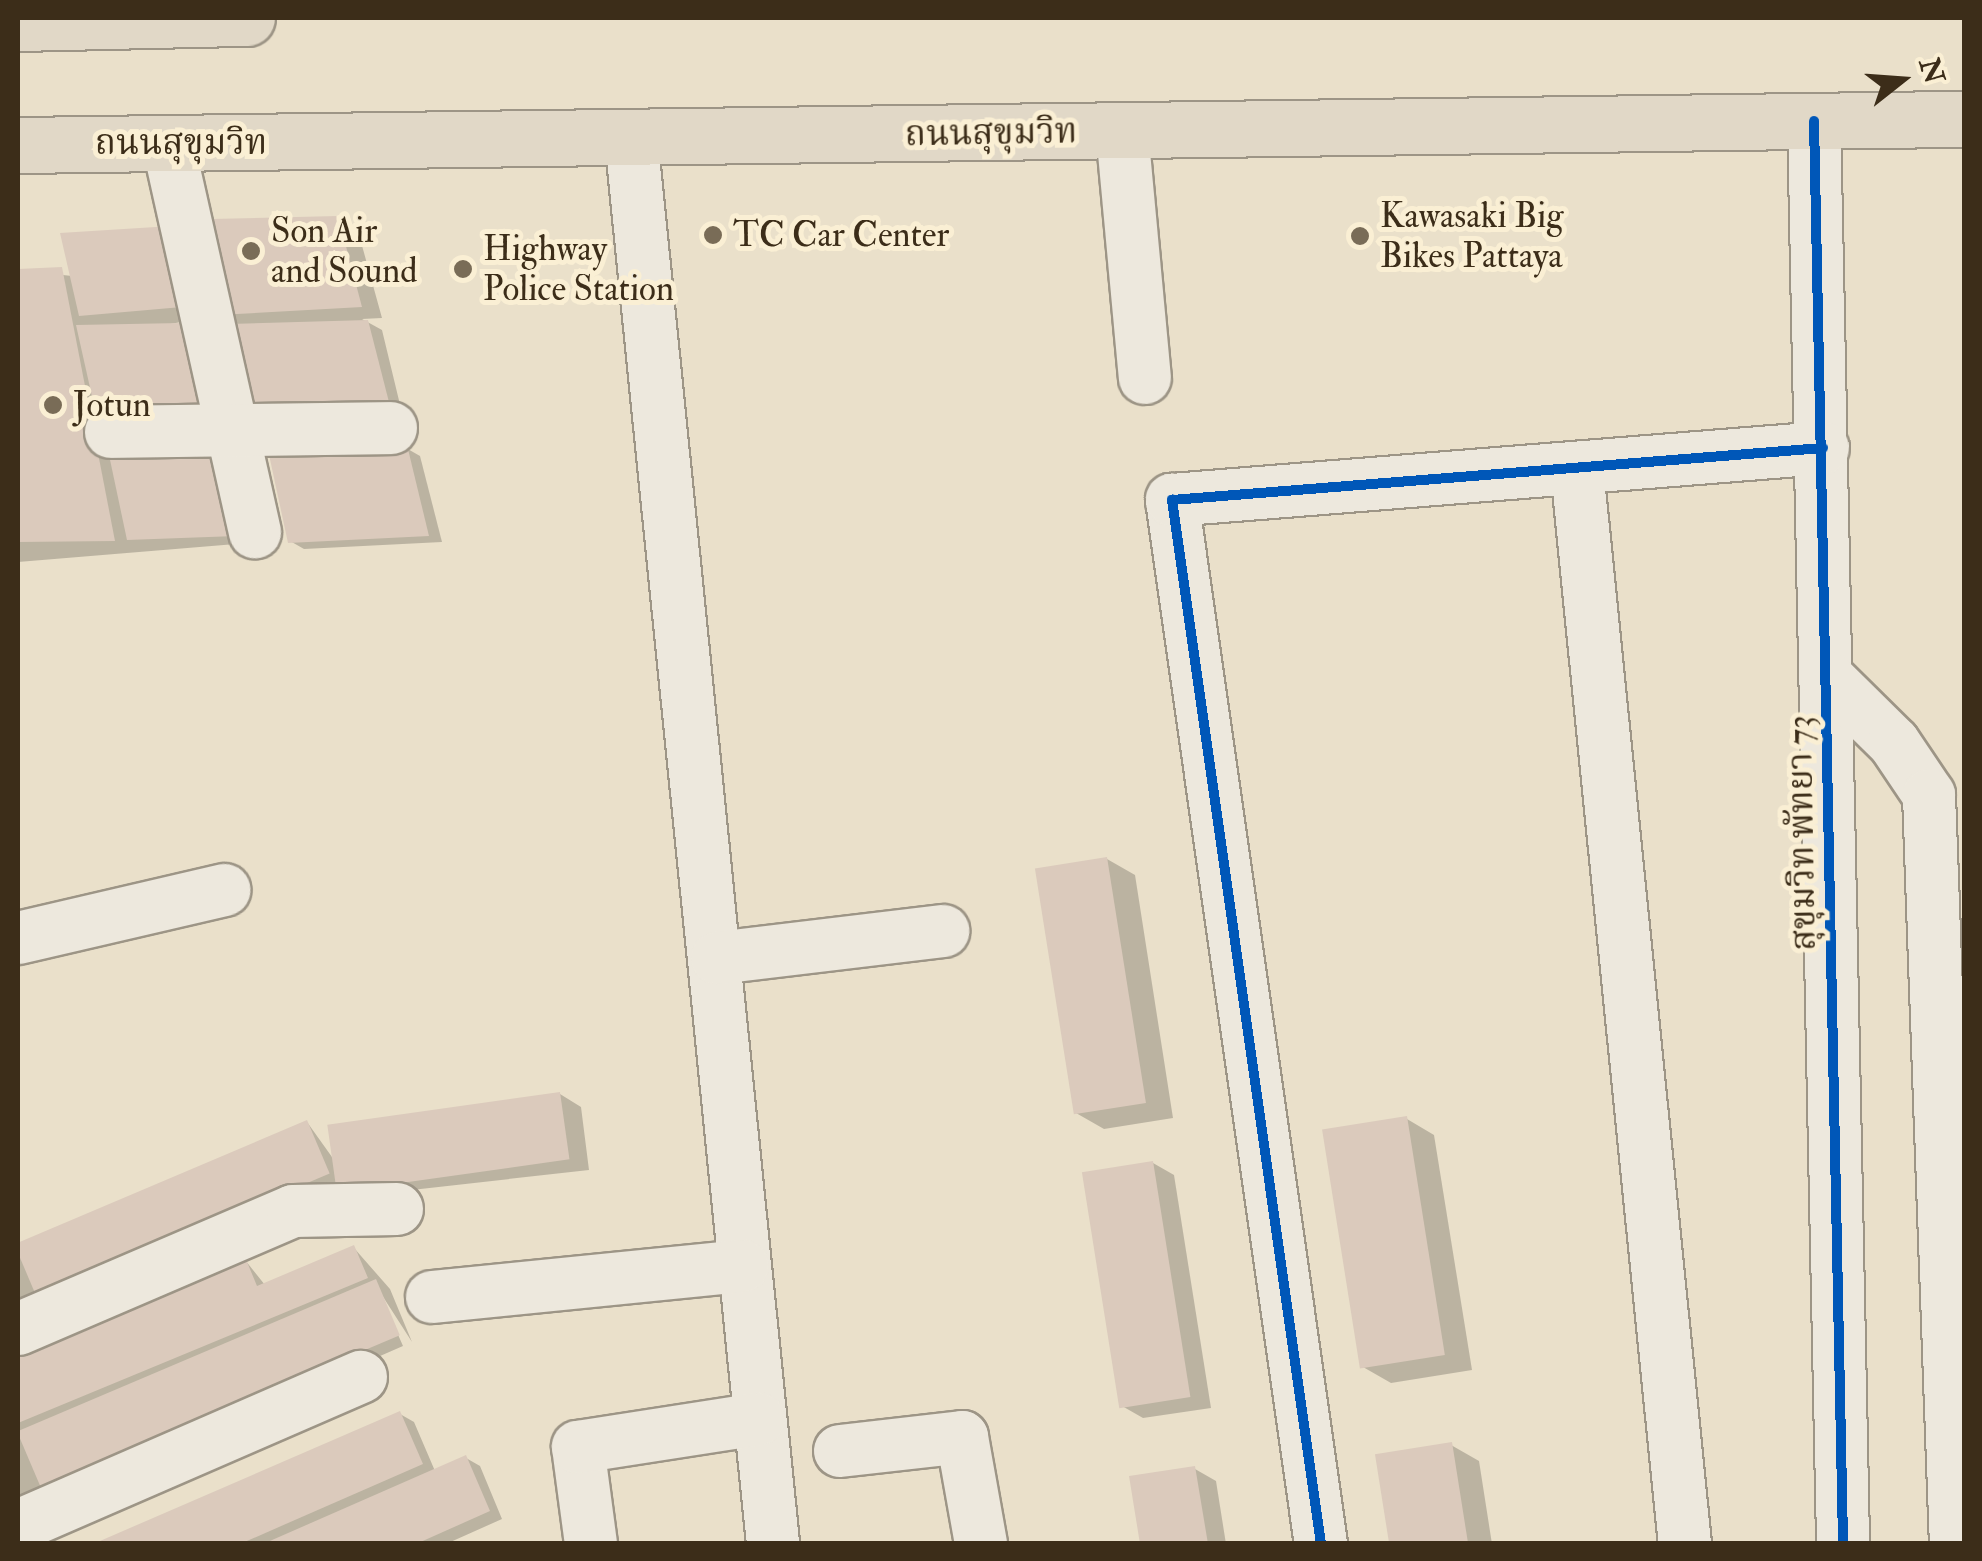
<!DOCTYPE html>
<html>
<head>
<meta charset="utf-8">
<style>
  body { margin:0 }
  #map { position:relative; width:1982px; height:1561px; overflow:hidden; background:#eae0ca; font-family:"IM FELL Double Pica","Noto Serif Thai",serif }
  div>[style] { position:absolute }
  .shadow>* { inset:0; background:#0003 }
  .building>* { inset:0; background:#dbcabc; transform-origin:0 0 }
  .roads { filter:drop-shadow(2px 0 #9d9586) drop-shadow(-2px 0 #9d9586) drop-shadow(0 2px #9d9586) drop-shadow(0 -2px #9d9586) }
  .minor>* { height:52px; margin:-26px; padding:0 26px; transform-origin:26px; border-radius:26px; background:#ede8dd }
  .highway>* { height:55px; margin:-27.5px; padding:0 27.5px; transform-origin:27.5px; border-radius:27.5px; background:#e1d8c7 }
  .cycleway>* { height:10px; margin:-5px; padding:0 5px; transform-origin:5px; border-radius:5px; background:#0057b8 }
  .dots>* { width:28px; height:28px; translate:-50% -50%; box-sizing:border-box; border:5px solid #faefd4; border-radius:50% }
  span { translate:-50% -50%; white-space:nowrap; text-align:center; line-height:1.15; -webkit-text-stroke:10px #faefd4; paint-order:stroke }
  .street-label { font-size:35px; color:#3c2d19 }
  .poi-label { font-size:35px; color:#3c2d19 }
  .left { translate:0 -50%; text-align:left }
  .frame { position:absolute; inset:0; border:20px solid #3c2d19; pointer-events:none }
  .north { position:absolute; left:1852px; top:30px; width:100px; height:100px; -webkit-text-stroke:8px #faefd4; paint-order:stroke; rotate:73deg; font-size:28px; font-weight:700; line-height:40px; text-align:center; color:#3c2d19 }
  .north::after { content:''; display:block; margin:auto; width:35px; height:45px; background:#3c2d19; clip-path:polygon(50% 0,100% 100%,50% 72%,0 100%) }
</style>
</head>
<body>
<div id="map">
  <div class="shadow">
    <div style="clip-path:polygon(337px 218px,358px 231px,382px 318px,362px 319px,382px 330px,403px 417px,220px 314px)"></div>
    <div style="clip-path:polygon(63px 235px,202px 318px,160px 326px,195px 334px,248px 543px,18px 562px,18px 270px,72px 276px)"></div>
    <div style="clip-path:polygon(406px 448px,420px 456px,442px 542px,304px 549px,290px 541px)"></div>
    <div style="clip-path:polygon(1107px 859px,1135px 875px,1173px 1118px,1104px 1129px,1076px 1113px)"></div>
    <div style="clip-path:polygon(560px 1094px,581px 1107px,589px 1170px,358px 1196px,18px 1331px,18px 1256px,307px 1122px,332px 1157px)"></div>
    <div style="clip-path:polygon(1407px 1119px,1434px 1135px,1472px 1370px,1391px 1383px,1363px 1367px)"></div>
    <div style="clip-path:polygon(1153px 1163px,1174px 1175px,1211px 1408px,1143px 1418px,1122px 1406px)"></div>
    <div style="clip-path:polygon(354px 1248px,390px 1289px,412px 1342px,378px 1289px,403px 1346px,18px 1514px,18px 1354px,245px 1260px,265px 1285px)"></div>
    <div style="clip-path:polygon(400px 1414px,414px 1422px,435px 1471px,466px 1458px,480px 1466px,502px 1519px,446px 1544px,99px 1544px)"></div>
    <div style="clip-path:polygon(1451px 1445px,1479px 1461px,1492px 1544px,1392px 1544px)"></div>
    <div style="clip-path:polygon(1195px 1469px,1216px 1481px,1226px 1544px,1142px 1544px)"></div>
  </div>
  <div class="building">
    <div style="clip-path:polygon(338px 216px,362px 307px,218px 315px,211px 219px)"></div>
    <div style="clip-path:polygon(172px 226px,182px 307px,79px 316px,60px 233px)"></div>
    <div style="clip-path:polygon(62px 267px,115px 541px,18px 542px,18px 269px)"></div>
    <div style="clip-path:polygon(368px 320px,391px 410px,249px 417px,229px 324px)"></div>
    <div style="clip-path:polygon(181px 323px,204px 407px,95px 410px,76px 325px)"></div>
    <div style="clip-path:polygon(407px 445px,429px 536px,288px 543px,268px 450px)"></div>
    <div style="clip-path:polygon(213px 453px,236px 536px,127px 540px,109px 455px)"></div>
    <div style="left:1107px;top:857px;width:249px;height:73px;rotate:81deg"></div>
    <div style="left:560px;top:1092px;width:68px;height:235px;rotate:82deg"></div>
    <div style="left:1407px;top:1116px;width:242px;height:86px;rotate:81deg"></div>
    <div style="left:307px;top:1120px;width:58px;height:318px;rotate:67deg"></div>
    <div style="left:1153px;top:1161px;width:239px;height:72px;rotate:81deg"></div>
    <div style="clip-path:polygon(354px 1245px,368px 1278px,18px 1423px,18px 1352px,245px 1257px,257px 1286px)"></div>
    <div style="left:376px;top:1279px;width:61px;height:390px;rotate:67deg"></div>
    <div style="clip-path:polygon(400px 1411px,423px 1464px,240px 1544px,93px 1544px)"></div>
    <div style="left:1452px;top:1442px;width:103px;height:78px;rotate:81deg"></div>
    <div style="clip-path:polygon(466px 1455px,490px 1511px,416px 1544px,263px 1544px)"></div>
    <div style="clip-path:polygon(1195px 1466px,1208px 1544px,1140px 1544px,1129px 1476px)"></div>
  </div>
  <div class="roads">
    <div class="minor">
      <div style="left:1814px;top:121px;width:1423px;rotate:88.83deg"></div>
      <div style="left:1122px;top:131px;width:248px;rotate:84.7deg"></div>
      <div style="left:631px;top:138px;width:1413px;rotate:84.23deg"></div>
      <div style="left:168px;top:143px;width:399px;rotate:77.4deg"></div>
      <div style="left:111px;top:432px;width:280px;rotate:-0.8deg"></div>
      <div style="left:1577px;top:470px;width:1079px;rotate:84.26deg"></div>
      <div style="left:1827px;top:677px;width:94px;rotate:44.6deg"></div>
      <div style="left:1894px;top:743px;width:63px;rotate:56.1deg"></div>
      <div style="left:1929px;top:795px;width:749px;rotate:87.94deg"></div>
      <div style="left:18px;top:938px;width:212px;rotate:-13.1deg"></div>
      <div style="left:717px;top:958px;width:228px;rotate:-6.8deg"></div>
      <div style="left:432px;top:1297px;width:312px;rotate:-5.7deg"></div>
      <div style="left:18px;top:1329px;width:299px;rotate:-23.2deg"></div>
      <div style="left:293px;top:1211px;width:104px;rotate:-1.1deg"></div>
      <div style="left:840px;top:1451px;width:123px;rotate:-6.5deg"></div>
      <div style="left:962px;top:1437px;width:109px;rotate:79.9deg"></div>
      <div style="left:18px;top:1526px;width:374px;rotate:-23.5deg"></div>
      <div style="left:591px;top:1544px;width:98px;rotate:-97.6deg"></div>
      <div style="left:578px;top:1447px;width:183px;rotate:-8.8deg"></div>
      <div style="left:1321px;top:1544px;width:1055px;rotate:-98.12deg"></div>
      <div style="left:1172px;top:500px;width:653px;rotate:-4.57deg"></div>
    </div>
    <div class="highway">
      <div style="left:18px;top:23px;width:229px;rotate:-1.3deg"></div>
      <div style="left:18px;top:145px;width:1946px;rotate:-0.77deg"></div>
    </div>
  </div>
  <div class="cycleway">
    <div style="left:1814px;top:121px;width:1423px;rotate:88.83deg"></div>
    <div style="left:1321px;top:1544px;width:1055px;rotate:-98.12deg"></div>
    <div style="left:1172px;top:500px;width:653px;rotate:-4.57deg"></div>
  </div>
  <div class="dots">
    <div style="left:713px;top:235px;background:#796c57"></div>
    <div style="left:1360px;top:236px;background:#796c57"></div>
    <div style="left:251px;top:251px;background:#796c57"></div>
    <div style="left:463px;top:269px;background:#796c57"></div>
    <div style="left:53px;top:405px;background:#796c57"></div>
  </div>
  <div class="street-label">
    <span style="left:991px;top:133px;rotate:-1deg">ถนนสุขุมวิท</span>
    <span style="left:181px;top:143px">ถนนสุขุมวิท</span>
    <span style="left:1802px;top:833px;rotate:-91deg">สุขุมวิท พัทยา 73</span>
  </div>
  <div class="poi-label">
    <span class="left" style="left:1380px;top:236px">Kawasaki Big<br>Bikes Pattaya</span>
    <span class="left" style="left:271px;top:251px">Son Air<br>and Sound</span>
    <span class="left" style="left:733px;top:235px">TC Car Center</span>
    <span class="left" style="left:483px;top:269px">Highway<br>Police Station</span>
    <span class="left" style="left:73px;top:405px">Jotun</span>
  </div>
  <div class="frame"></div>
  <div class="north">N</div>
</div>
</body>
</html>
